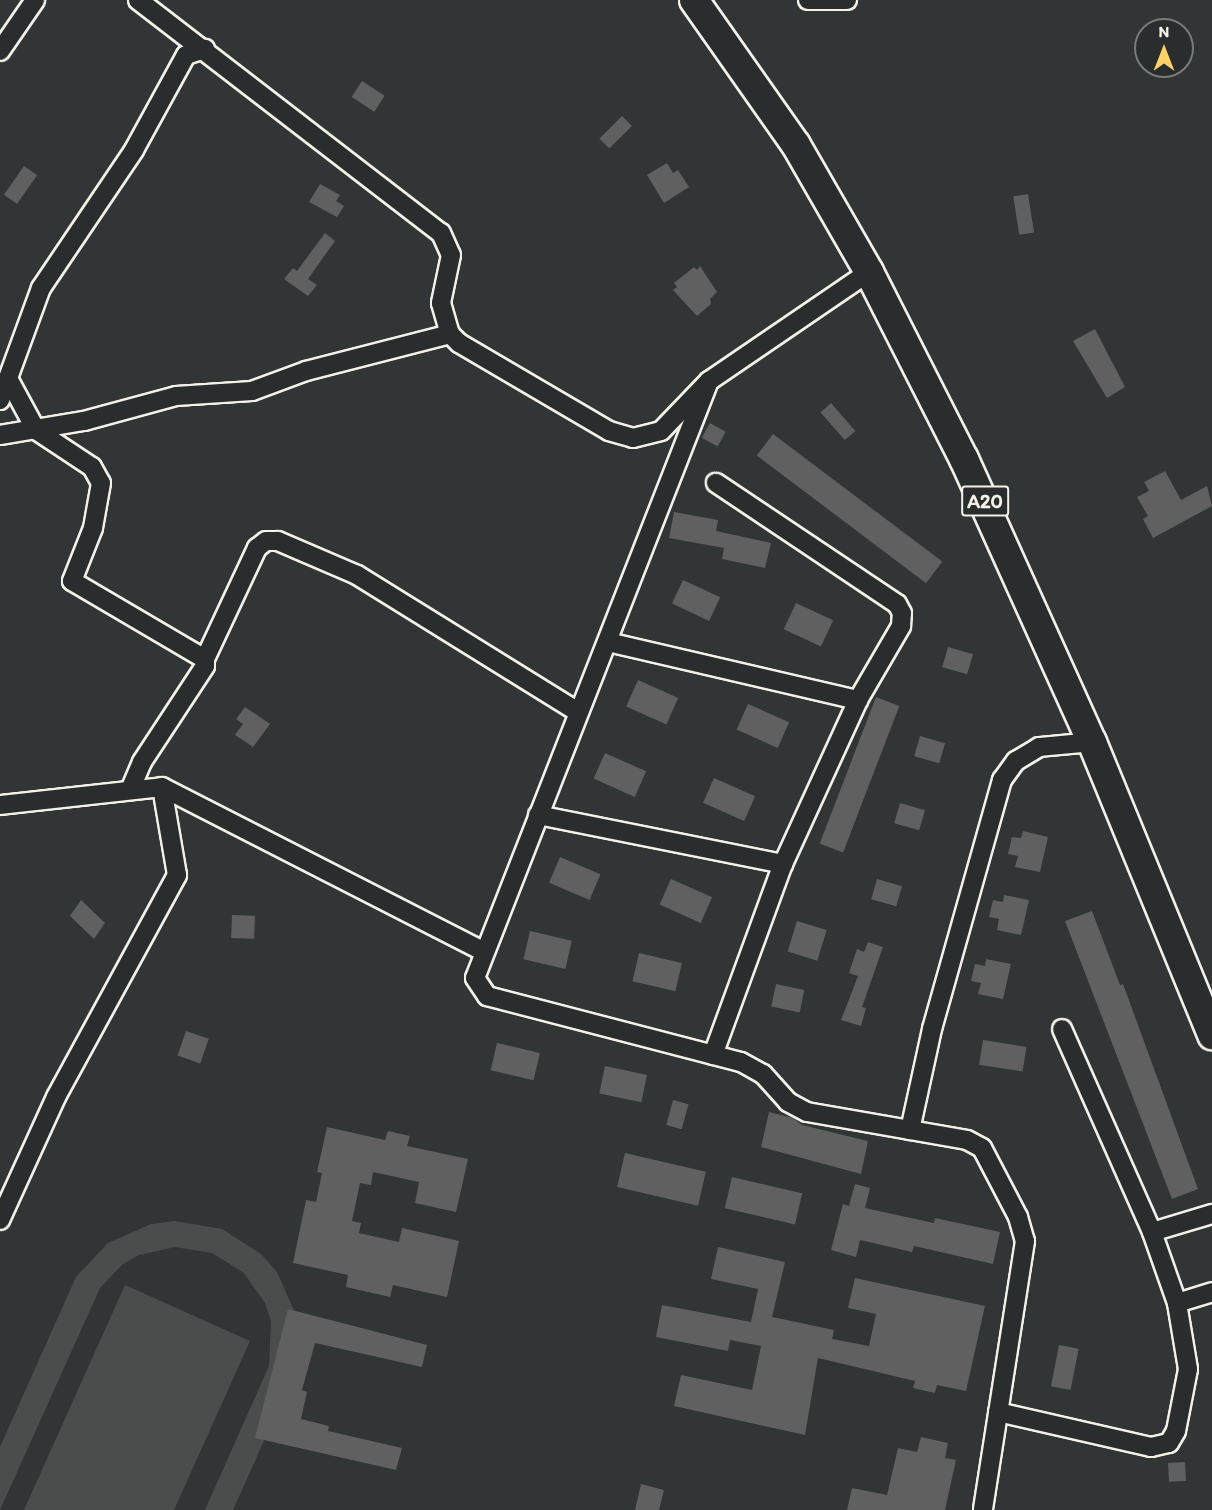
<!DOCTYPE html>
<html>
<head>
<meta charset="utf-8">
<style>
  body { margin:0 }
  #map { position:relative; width:1212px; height:1510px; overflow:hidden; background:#323535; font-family:Itim,sans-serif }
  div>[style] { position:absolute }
  .green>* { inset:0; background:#4b4d4c }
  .building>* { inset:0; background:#5f605f; transform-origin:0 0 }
  .roads { filter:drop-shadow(2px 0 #f4f1e8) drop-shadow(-2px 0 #f4f1e8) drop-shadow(0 2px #f4f1e8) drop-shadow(0 -2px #f4f1e8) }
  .street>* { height:18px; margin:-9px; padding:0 9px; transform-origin:9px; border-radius:9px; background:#2a2d2e }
  .primary>* { height:28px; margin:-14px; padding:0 14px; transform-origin:14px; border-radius:14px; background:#2a2d2e }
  span { translate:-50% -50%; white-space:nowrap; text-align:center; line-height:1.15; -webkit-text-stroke:5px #2a2d2e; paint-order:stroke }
  .shield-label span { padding:2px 4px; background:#2a2d2e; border:2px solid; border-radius:4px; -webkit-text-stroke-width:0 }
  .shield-label { font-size:20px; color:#f4f1e8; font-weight:700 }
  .north { position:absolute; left:1134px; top:18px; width:60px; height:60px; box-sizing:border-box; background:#2a2d2e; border:2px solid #7b7b78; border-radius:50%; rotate:0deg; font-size:16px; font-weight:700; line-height:24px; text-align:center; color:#f4f1e8 }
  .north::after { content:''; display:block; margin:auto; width:21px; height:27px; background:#ffd166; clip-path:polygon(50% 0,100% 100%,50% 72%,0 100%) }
</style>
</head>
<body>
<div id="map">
  <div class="green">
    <div style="clip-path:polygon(175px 1221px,222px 1229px,261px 1254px,277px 1272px,296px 1315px,293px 1376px,233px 1510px,205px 1510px,269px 1366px,271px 1321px,265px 1303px,244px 1273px,212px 1253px,175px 1247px,139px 1255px,123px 1264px,100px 1288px,0 1510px,0 1447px,76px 1277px,108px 1243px,151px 1224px)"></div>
    <div style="clip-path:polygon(125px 1285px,250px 1341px,174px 1510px,24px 1510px)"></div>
  </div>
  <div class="building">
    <div style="left:362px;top:81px;width:27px;height:19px;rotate:33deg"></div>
    <div style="left:622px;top:116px;width:14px;height:32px;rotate:45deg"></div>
    <div style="clip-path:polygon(667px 163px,673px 173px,678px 170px,689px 187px,664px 203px,647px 175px)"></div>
    <div style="left:24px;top:166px;width:16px;height:35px;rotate:35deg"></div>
    <div style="clip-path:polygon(320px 184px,340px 195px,336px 201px,344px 206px,337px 217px,309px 202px)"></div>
    <div style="left:1028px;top:194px;width:39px;height:15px;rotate:81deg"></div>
    <div style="clip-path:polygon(325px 233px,335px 241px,308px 279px,317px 285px,308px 296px,284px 279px,293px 268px,297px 271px)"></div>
    <div style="clip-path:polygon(700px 266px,717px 292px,710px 299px,711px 304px,697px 316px,673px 290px,677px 287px,674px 283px,694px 267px,697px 270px)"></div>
    <div style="clip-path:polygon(1095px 329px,1125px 387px,1107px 398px,1073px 341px)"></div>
    <div style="left:831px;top:403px;width:37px;height:14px;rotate:49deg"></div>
    <div style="left:710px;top:423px;width:18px;height:17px;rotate:29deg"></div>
    <div style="left:773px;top:434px;width:212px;height:27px;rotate:37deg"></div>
    <div style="clip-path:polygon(1165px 471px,1181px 500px,1207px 486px,1212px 506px,1153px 538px,1143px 519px,1148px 516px,1137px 497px,1149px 491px,1144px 482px)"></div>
    <div style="clip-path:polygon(674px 512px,718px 520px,716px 531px,771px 543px,765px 568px,722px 559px,724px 548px,669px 538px)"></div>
    <div style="left:683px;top:580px;width:41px;height:26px;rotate:25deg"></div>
    <div style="left:796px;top:603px;width:41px;height:29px;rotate:25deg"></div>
    <div style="left:948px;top:647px;width:26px;height:21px;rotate:16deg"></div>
    <div style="left:638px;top:680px;width:44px;height:29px;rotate:24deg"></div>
    <div style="left:876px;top:697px;width:25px;height:157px;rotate:21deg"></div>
    <div style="left:748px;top:704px;width:45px;height:28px;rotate:24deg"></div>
    <div style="clip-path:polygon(245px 707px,270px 724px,253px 747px,235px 735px,243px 724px,236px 719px)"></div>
    <div style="left:920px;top:736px;width:26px;height:21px;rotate:16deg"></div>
    <div style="left:605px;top:753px;width:45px;height:28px;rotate:24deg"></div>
    <div style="left:714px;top:778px;width:45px;height:27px;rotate:24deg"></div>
    <div style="left:900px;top:803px;width:26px;height:21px;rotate:16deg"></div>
    <div style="clip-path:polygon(1023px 831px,1048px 837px,1040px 872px,1015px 867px,1018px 856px,1008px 854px,1012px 837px,1021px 838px)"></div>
    <div style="left:560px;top:857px;width:44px;height:28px;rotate:23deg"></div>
    <div style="left:671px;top:879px;width:45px;height:28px;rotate:24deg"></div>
    <div style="left:877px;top:879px;width:26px;height:21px;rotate:16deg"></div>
    <div style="clip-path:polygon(1004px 895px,1029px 900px,1021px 935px,997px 930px,999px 919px,989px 917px,993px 900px,1003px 902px)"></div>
    <div style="clip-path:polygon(81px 900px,105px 923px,94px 939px,70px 916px)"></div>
    <div style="clip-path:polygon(1092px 911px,1120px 985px,1123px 984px,1198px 1189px,1172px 1199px,1065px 921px)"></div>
    <div style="left:232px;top:915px;width:23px;height:23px;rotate:2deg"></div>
    <div style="left:797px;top:921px;width:31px;height:32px;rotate:17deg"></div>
    <div style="left:530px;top:931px;width:43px;height:29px;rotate:13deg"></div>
    <div style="clip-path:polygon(868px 942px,883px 947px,862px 1007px,866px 1008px,861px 1026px,841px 1020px,858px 976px,849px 973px,857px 949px,864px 952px)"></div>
    <div style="left:639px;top:953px;width:44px;height:29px;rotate:13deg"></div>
    <div style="clip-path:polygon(986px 959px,1011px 964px,1003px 999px,978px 994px,981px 983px,971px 981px,975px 964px,985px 966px)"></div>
    <div style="left:776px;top:984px;width:29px;height:23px;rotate:12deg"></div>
    <div style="left:186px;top:1031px;width:24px;height:26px;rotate:19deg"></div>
    <div style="left:983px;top:1040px;width:44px;height:25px;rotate:9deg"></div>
    <div style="left:497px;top:1043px;width:44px;height:28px;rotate:13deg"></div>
    <div style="left:605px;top:1066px;width:43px;height:28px;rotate:12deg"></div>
    <div style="left:673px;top:1100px;width:16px;height:26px;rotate:15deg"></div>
    <div style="clip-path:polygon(769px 1112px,793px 1118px,802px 1125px,868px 1141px,861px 1174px,761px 1147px)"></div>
    <div style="clip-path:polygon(327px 1127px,385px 1140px,388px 1131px,410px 1136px,407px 1146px,468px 1159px,456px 1212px,415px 1203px,419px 1182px,373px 1172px,371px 1185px,360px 1183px,352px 1221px,361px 1223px,359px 1233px,399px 1242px,402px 1228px,459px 1241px,447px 1297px,393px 1285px,390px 1297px,346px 1287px,348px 1275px,293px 1263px,306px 1200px,316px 1202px,322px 1173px,317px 1172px)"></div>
    <div style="left:625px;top:1153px;width:83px;height:35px;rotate:13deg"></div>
    <div style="left:732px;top:1177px;width:72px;height:32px;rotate:13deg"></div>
    <div style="clip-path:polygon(855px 1184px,870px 1188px,865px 1208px,934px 1223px,935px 1218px,1000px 1232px,993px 1264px,914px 1246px,912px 1252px,860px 1240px,856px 1257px,831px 1250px,843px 1204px,849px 1206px)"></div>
    <div style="clip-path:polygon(718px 1247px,785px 1262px,772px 1317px,834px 1330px,832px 1339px,869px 1346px,876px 1314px,848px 1308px,855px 1278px,985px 1306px,966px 1391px,937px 1385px,935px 1393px,913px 1388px,915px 1381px,818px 1358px,805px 1435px,674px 1406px,681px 1375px,752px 1390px,761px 1346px,730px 1340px,728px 1351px,656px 1337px,662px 1305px,751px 1322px,758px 1289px,711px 1279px)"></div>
    <div style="clip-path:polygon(288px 1309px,427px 1345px,422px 1367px,315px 1343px,302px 1390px,307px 1392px,301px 1419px,329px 1426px,328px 1431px,402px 1448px,396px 1470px,255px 1438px)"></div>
    <div style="left:1059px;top:1345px;width:20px;height:42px;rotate:11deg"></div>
    <div style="clip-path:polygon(921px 1437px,948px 1443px,945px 1458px,956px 1460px,945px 1510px,847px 1510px,852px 1488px,887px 1495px,898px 1448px,917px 1452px)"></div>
    <div style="left:1185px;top:1462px;width:19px;height:17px;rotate:87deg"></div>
    <div style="clip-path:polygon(641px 1484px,664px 1490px,659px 1510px,635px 1510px)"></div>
  </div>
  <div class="roads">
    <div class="street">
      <div style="left:138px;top:0;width:382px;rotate:37.6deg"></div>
      <div style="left:441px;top:233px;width:24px;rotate:66deg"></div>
      <div style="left:451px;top:255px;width:49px;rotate:101.8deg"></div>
      <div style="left:441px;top:303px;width:32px;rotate:74deg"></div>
      <div style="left:450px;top:334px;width:13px;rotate:45deg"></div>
      <div style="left:459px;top:343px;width:174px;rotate:30.4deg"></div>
      <div style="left:609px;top:431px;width:25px;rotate:16deg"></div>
      <div style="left:633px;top:438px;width:29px;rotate:-14deg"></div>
      <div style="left:661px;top:431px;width:69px;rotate:-46.2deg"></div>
      <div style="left:709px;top:381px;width:194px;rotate:-34.3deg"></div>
      <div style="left:808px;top:0;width:39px"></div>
      <div style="left:0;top:51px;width:62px;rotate:-55.5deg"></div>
      <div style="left:709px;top:381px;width:641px;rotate:111.4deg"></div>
      <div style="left:475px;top:978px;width:22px;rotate:56deg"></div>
      <div style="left:487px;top:996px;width:262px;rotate:14.6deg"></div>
      <div style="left:741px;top:1062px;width:25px;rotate:29deg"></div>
      <div style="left:763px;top:1074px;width:38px;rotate:48deg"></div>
      <div style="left:788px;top:1102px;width:21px;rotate:28deg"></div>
      <div style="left:807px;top:1112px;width:162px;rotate:9.9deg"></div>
      <div style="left:967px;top:1140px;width:17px;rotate:28deg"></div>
      <div style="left:982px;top:1148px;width:78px;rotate:62.4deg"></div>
      <div style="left:1018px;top:1217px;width:25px;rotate:74deg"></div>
      <div style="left:1025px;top:1241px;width:272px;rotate:98.9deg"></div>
      <div style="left:10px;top:382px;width:55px;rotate:61.6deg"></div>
      <div style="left:36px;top:430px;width:67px;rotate:33.5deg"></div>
      <div style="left:92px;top:467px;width:18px;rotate:61deg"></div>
      <div style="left:101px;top:483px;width:46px;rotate:100.1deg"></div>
      <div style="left:93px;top:528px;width:57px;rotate:111.6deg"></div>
      <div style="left:72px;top:581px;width:154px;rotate:30.4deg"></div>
      <div style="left:205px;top:659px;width:7px;rotate:90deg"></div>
      <div style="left:205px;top:666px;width:115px;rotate:123.3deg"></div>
      <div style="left:142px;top:762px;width:28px;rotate:113deg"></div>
      <div style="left:0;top:400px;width:119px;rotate:-69.9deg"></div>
      <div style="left:41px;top:288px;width:166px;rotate:-56deg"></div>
      <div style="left:134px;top:150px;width:108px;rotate:-61.3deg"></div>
      <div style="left:186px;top:55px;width:20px;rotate:-18deg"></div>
      <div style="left:0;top:435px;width:85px;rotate:-9.5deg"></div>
      <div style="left:84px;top:421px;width:95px;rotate:-15.2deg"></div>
      <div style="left:176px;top:396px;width:76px;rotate:-3.8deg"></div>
      <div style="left:252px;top:391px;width:58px;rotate:-20.3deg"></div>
      <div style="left:306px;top:371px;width:149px;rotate:-14.4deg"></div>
      <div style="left:608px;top:642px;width:257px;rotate:13.1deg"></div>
      <div style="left:205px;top:659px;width:123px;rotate:-64.9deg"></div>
      <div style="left:257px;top:548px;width:11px;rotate:-38deg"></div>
      <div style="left:266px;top:541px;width:12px"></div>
      <div style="left:278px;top:541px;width:86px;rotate:23.3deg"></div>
      <div style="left:357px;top:575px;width:260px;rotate:31.8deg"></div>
      <div style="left:0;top:805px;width:163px;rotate:-6.3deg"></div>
      <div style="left:162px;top:787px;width:360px;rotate:27.1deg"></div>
      <div style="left:538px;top:815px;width:250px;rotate:11.3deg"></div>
      <div style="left:713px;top:1055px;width:203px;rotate:-69.9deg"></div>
      <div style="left:783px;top:864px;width:180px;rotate:-65.4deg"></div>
      <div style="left:858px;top:700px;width:86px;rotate:-59.8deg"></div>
      <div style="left:901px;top:626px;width:13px;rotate:-86deg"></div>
      <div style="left:902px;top:613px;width:10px;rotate:-119deg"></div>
      <div style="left:897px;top:604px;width:218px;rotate:-146.2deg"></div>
      <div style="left:910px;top:1130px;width:103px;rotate:-77.7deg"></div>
      <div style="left:932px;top:1029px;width:259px;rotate:-74.3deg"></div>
      <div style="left:1002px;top:780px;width:24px;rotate:-54deg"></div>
      <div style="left:1016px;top:761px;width:27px;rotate:-31deg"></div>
      <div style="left:1039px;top:747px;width:53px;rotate:-5.4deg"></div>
      <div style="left:0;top:1220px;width:135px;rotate:-65.5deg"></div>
      <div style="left:56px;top:1097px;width:253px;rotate:-61.4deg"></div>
      <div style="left:177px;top:875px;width:89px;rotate:-99.7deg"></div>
      <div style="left:1152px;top:1232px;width:63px;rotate:-16.7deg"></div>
      <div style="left:1177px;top:1303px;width:37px;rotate:-17deg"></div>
      <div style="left:998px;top:1412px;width:157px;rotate:12.9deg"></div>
      <div style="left:1151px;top:1447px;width:18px;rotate:-13deg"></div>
      <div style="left:1169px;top:1443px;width:14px;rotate:-60deg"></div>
      <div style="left:1176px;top:1431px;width:63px;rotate:-79deg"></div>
      <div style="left:1188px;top:1369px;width:67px;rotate:-99.5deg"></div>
      <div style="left:1177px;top:1303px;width:75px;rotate:-109.4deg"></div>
      <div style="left:1152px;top:1232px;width:222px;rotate:-113.9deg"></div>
    </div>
    <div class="primary">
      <div style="left:694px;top:0;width:177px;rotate:54.9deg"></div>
      <div style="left:796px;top:145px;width:146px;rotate:60.1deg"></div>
      <div style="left:869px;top:272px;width:210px;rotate:63.1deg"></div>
      <div style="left:964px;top:459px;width:311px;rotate:65.7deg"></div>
      <div style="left:1092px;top:742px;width:317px;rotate:67.7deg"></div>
    </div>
  </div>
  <div class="shield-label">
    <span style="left:985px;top:501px">A20</span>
  </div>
  <div class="north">N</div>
</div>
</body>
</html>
